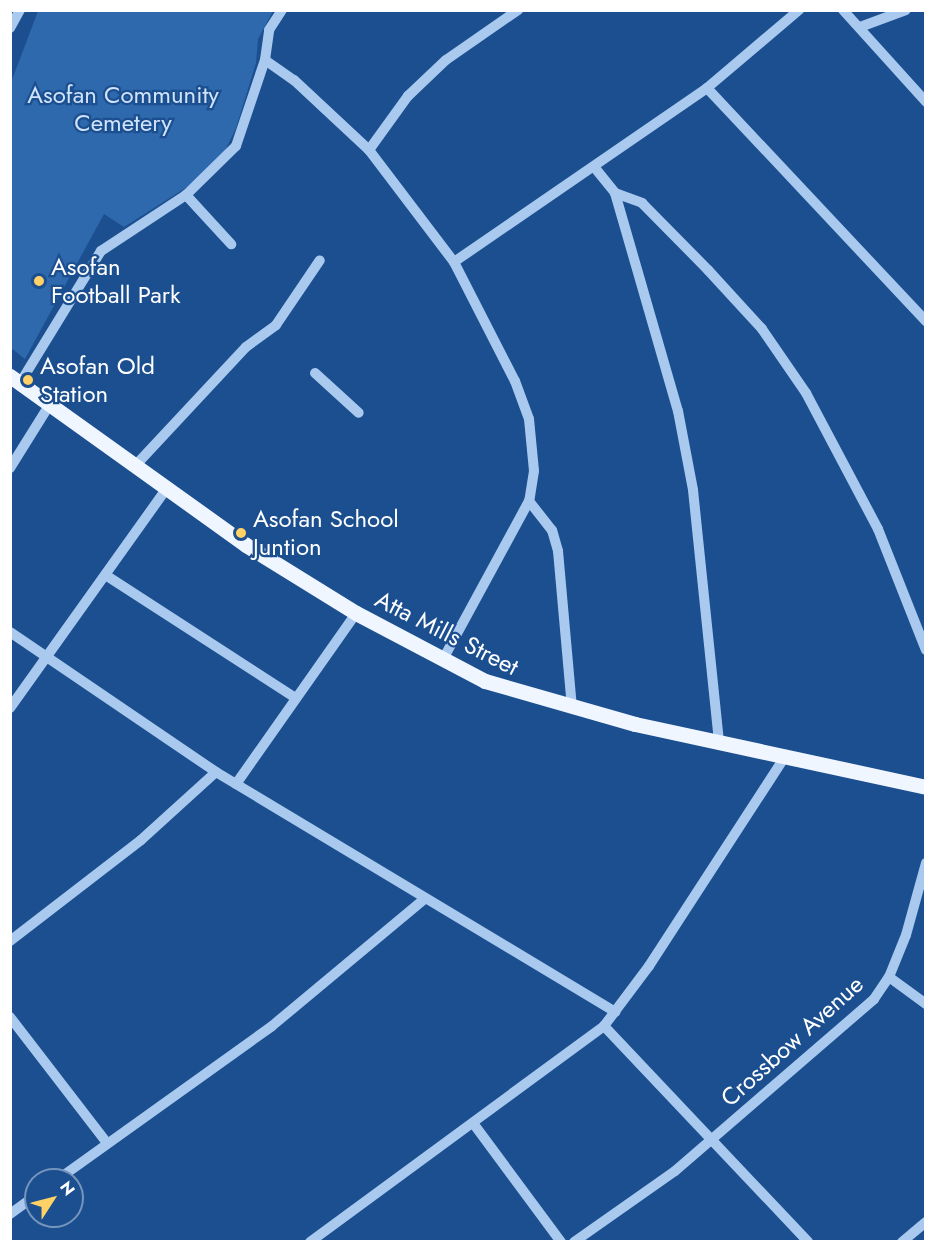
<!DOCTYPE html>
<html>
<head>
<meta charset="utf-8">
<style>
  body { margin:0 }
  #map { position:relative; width:936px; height:1252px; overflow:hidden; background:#1b4f8f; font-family:Jost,sans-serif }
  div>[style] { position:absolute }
  .green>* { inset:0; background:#2e69ad }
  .minor>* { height:10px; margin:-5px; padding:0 5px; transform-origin:5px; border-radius:5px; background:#a9c9ee }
  .major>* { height:15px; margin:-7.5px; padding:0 7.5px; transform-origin:7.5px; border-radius:7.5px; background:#f0f6ff }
  .dots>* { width:16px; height:16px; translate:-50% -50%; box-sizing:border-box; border:3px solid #1b4f8f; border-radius:50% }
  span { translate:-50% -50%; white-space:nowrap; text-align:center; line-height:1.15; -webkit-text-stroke:4.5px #1b4f8f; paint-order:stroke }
  .park-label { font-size:24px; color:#cfe3fa }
  .poi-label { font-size:24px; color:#fff }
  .left { translate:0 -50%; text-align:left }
  .street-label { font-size:24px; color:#fff }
  .frame { position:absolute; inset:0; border:12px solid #fff; pointer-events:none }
  .north { position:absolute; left:24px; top:1168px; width:60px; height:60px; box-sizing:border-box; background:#1b4f8f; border:2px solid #7695bc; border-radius:50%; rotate:54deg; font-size:16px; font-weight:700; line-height:24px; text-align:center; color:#fff }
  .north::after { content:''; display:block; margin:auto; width:21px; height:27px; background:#ffd166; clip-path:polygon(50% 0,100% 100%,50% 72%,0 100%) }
</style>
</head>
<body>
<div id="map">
  <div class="green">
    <div style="clip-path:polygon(38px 11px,273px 11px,258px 39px,256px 63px,236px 128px,223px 155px,187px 187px,124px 227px,104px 214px,25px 359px,11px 348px,10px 85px)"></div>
  </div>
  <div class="minor">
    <div style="left:843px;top:10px;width:124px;rotate:47.9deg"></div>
    <div style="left:860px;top:27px;width:49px;rotate:-20.3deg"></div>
    <div style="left:10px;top:28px;width:21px;rotate:-61deg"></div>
    <div style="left:265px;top:60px;width:35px;rotate:35deg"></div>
    <div style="left:294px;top:80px;width:103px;rotate:43deg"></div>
    <div style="left:369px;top:150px;width:141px;rotate:52.8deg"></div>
    <div style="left:454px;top:262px;width:134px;rotate:62.9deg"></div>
    <div style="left:515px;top:381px;width:40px;rotate:69.8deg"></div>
    <div style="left:529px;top:419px;width:52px;rotate:84.5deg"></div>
    <div style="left:534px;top:471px;width:30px;rotate:99deg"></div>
    <div style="left:529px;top:501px;width:182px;rotate:118.5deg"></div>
    <div style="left:707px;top:88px;width:320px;rotate:46.8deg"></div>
    <div style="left:369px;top:150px;width:67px;rotate:-54.2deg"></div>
    <div style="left:408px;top:96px;width:52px;rotate:-43.5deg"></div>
    <div style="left:446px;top:60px;width:88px;rotate:-34.8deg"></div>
    <div style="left:595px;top:168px;width:32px;rotate:51deg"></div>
    <div style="left:615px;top:193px;width:227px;rotate:73.9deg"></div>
    <div style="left:678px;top:411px;width:80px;rotate:79.2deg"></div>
    <div style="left:693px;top:490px;width:251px;rotate:84.1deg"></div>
    <div style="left:615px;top:193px;width:29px;rotate:20deg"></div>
    <div style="left:642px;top:203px;width:94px;rotate:45.4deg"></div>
    <div style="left:708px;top:270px;width:80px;rotate:47.5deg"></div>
    <div style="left:762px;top:329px;width:78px;rotate:55.5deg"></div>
    <div style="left:806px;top:393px;width:154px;rotate:62.1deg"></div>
    <div style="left:878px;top:529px;width:130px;rotate:68.4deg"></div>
    <div style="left:186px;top:195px;width:67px;rotate:47.4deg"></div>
    <div style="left:454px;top:262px;width:307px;rotate:-34.5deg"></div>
    <div style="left:707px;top:88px;width:121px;rotate:-40.3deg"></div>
    <div style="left:315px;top:373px;width:59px;rotate:42.3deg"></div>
    <div style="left:20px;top:383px;width:155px;rotate:-58.5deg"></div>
    <div style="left:101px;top:251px;width:102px;rotate:-33.4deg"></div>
    <div style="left:186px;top:195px;width:70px;rotate:-44.4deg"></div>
    <div style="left:236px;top:146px;width:91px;rotate:-71.4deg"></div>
    <div style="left:265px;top:60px;width:30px;rotate:-82deg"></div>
    <div style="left:269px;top:30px;width:24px;rotate:-57deg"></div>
    <div style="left:134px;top:467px;width:164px;rotate:-47deg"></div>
    <div style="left:246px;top:347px;width:37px;rotate:-36deg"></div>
    <div style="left:276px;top:325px;width:78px;rotate:-55.9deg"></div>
    <div style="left:10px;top:468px;width:75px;rotate:-58deg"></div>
    <div style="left:529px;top:501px;width:37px;rotate:52deg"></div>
    <div style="left:552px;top:530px;width:22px;rotate:74deg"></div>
    <div style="left:558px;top:551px;width:158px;rotate:84.9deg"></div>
    <div style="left:107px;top:576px;width:223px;rotate:32.9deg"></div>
    <div style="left:10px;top:632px;width:249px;rotate:34.2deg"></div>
    <div style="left:216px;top:772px;width:466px;rotate:31deg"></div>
    <div style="left:10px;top:708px;width:267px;rotate:-54.5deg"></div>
    <div style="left:236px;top:784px;width:209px;rotate:-54.9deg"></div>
    <div style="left:10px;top:941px;width:165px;rotate:-37.6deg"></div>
    <div style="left:141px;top:840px;width:101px;rotate:-42.2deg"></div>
    <div style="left:889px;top:977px;width:46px;rotate:36.1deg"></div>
    <div style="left:10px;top:1017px;width:159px;rotate:52.4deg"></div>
    <div style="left:604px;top:1026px;width:297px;rotate:46.6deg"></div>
    <div style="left:473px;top:1123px;width:148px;rotate:53.5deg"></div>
    <div style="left:57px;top:1180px;width:264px;rotate:-35.6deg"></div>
    <div style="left:272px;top:1026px;width:197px;rotate:-39.8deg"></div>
    <div style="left:10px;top:1214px;width:32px;rotate:-36deg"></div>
    <div style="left:310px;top:1242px;width:365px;rotate:-36.3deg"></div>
    <div style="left:604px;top:1026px;width:75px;rotate:-53.1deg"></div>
    <div style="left:649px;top:966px;width:252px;rotate:-57deg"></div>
    <div style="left:574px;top:1242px;width:123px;rotate:-35.1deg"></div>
    <div style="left:675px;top:1171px;width:263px;rotate:-40.8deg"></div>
    <div style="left:874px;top:999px;width:27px;rotate:-56deg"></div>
    <div style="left:889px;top:977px;width:45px;rotate:-68deg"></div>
    <div style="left:906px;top:935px;width:75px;rotate:-74.5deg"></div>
    <div style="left:902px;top:1242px;width:31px;rotate:-40deg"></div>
  </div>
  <div class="major">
    <div style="left:10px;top:376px;width:290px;rotate:35.6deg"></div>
    <div style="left:246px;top:545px;width:129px;rotate:31.7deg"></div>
    <div style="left:356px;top:613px;width:146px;rotate:27.8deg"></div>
    <div style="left:485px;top:681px;width:156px;rotate:16deg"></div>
    <div style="left:635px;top:724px;width:298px;rotate:12.2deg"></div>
  </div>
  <div class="dots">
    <div style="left:39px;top:281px;background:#ffd166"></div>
    <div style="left:28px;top:380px;background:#ffd166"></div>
    <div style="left:241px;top:533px;background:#ffd166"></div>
  </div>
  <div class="park-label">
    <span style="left:123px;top:109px">Asofan Community<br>Cemetery</span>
  </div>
  <div class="poi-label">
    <span class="left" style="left:51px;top:281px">Asofan<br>Football Park</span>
    <span class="left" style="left:40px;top:380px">Asofan Old<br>Station</span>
    <span class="left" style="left:253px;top:533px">Asofan School<br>Juntion</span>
  </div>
  <div class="street-label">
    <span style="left:447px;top:633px;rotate:27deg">Atta Mills Street</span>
    <span style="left:792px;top:1041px;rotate:-42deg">Crossbow Avenue</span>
  </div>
  <div class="frame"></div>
  <div class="north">N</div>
</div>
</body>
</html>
